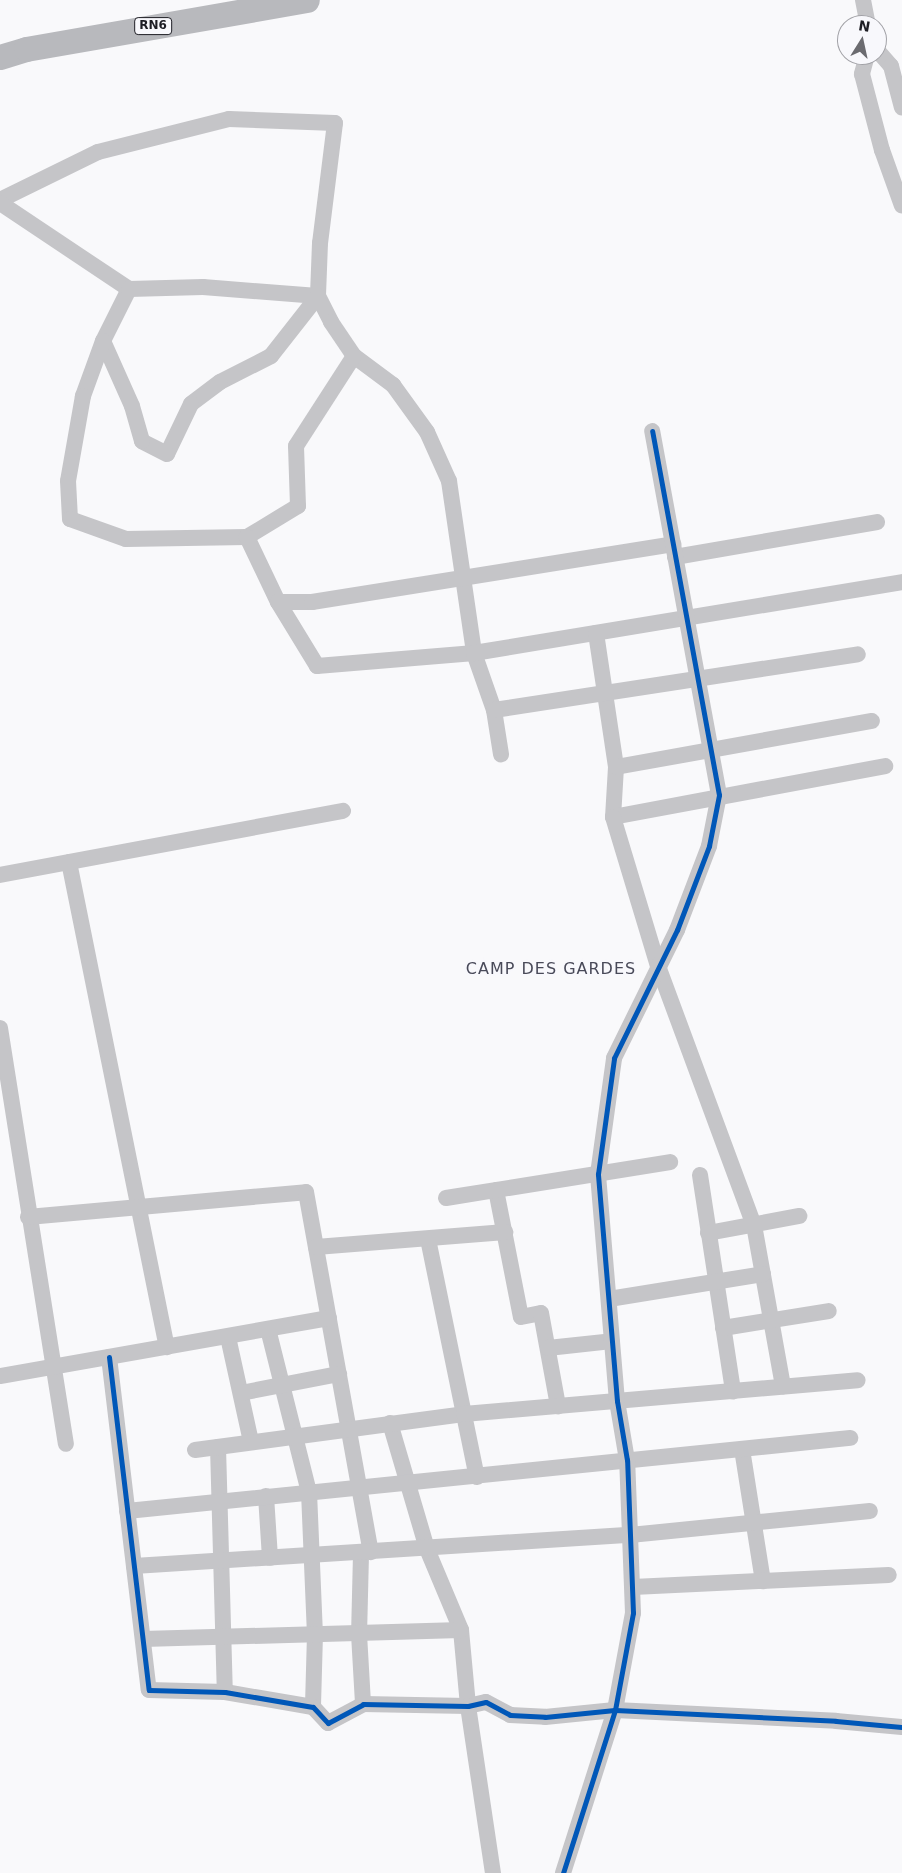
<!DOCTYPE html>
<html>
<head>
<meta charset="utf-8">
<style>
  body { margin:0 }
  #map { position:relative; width:902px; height:1873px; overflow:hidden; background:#f9f9fb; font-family:"DejaVu Sans",sans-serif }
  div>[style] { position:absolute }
  .minor>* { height:16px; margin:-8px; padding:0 8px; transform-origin:8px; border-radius:8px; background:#c5c5c8 }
  .highway>* { height:25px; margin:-12.5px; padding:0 12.5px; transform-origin:12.5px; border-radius:12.5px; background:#b8b9bd }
  .cycleway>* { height:5px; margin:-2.5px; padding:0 2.5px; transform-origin:2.5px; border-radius:2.5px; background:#0057b8 }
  span { translate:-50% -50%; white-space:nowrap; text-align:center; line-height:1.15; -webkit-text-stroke:4.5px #f8f8fc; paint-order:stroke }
  .shield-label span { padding:1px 4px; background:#f8f8fc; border:1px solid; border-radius:4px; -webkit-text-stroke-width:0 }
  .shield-label { font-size:12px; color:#1e1e25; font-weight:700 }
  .quarter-label { font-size:16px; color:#494a59; letter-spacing:1px }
  .north { position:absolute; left:837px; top:15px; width:50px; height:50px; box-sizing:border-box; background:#f8f8fc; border:1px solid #a1a1a6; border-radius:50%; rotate:10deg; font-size:14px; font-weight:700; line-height:20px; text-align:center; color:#1e1e25 }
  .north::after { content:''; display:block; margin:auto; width:18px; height:22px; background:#6b6b70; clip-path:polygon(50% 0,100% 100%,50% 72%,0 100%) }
</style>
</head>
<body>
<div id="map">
  <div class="minor">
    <div style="left:863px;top:0;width:25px;rotate:79deg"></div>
    <div style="left:877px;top:50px;width:21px;rotate:49deg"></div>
    <div style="left:891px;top:66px;width:43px;rotate:75.3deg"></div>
    <div style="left:867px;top:55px;width:20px;rotate:105deg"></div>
    <div style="left:862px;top:74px;width:79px;rotate:75.3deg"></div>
    <div style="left:882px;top:150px;width:59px;rotate:70.3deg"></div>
    <div style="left:0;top:200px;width:109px;rotate:-26.1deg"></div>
    <div style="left:98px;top:152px;width:135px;rotate:-14.1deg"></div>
    <div style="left:229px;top:119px;width:106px;rotate:2.2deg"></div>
    <div style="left:335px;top:123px;width:121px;rotate:97.1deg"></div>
    <div style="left:320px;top:243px;width:53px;rotate:92.2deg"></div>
    <div style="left:318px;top:296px;width:29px;rotate:63deg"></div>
    <div style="left:331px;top:322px;width:41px;rotate:55.9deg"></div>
    <div style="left:354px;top:356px;width:49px;rotate:36.6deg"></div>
    <div style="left:393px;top:385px;width:58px;rotate:54.1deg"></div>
    <div style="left:427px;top:432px;width:54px;rotate:65.8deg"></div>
    <div style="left:449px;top:481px;width:174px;rotate:81.7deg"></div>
    <div style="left:474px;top:653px;width:60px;rotate:70.7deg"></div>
    <div style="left:494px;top:710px;width:45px;rotate:81deg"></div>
    <div style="left:0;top:203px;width:155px;rotate:33.7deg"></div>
    <div style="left:203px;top:287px;width:115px;rotate:4.5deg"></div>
    <div style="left:318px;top:296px;width:76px;rotate:128.1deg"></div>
    <div style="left:271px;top:356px;width:57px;rotate:153deg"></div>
    <div style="left:220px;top:382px;width:36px;rotate:143deg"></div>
    <div style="left:191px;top:404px;width:55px;rotate:115.6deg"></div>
    <div style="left:167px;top:454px;width:28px;rotate:-153deg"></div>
    <div style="left:142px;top:441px;width:36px;rotate:-106deg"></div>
    <div style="left:132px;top:406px;width:71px;rotate:-114deg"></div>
    <div style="left:103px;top:341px;width:58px;rotate:-63.4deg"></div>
    <div style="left:129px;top:289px;width:74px;rotate:-1.5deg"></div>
    <div style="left:103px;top:341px;width:59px;rotate:110deg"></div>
    <div style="left:83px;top:396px;width:86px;rotate:100deg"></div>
    <div style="left:68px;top:481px;width:38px;rotate:87deg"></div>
    <div style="left:70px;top:519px;width:59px;rotate:19.7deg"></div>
    <div style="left:126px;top:539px;width:121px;rotate:-0.9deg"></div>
    <div style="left:354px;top:356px;width:107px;rotate:122.8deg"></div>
    <div style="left:296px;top:446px;width:60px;rotate:88.1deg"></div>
    <div style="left:298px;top:506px;width:60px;rotate:148.7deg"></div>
    <div style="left:247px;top:537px;width:72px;rotate:64.5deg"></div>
    <div style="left:278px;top:602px;width:75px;rotate:58.6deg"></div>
    <div style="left:317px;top:666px;width:158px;rotate:-4.7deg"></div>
    <div style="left:474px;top:653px;width:434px;rotate:-9.4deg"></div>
    <div style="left:675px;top:557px;width:205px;rotate:-9.8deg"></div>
    <div style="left:278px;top:602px;width:34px"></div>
    <div style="left:312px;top:602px;width:366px;rotate:-9.1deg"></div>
    <div style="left:596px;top:633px;width:135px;rotate:81.5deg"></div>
    <div style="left:616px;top:767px;width:50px;rotate:93.4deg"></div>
    <div style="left:613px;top:817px;width:277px;rotate:-10.6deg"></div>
    <div style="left:494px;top:710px;width:368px;rotate:-8.7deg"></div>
    <div style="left:616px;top:767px;width:260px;rotate:-10.2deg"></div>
    <div style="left:613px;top:817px;width:156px;rotate:73.2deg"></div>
    <div style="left:658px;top:966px;width:276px;rotate:69.7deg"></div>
    <div style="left:754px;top:1225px;width:164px;rotate:79.8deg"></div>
    <div style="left:69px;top:862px;width:495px;rotate:78.6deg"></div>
    <div style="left:0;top:875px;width:349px;rotate:-10.6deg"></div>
    <div style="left:0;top:1028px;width:421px;rotate:81deg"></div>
    <div style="left:700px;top:1175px;width:219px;rotate:81.3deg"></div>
    <div style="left:496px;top:1190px;width:129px;rotate:78.9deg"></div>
    <div style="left:521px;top:1317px;width:20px;rotate:-11deg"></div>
    <div style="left:541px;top:1313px;width:95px;rotate:79.6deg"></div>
    <div style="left:446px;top:1198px;width:227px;rotate:-9.1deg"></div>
    <div style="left:28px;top:1217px;width:279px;rotate:-5.1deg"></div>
    <div style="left:306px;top:1192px;width:366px;rotate:79.8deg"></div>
    <div style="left:708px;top:1233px;width:93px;rotate:-10.6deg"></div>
    <div style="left:428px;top:1239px;width:243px;rotate:78.4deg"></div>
    <div style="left:316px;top:1247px;width:190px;rotate:-4.5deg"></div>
    <div style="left:609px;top:1299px;width:156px;rotate:-9.2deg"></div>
    <div style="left:723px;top:1328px;width:107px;rotate:-9.1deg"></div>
    <div style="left:268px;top:1329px;width:168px;rotate:75.9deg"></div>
    <div style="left:309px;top:1492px;width:142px;rotate:87.6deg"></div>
    <div style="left:315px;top:1634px;width:73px;rotate:91.6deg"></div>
    <div style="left:228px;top:1337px;width:107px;rotate:77.6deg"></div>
    <div style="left:548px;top:1348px;width:64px;rotate:-6.2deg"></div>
    <div style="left:109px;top:1357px;width:335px;rotate:83.2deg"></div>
    <div style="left:149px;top:1690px;width:76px;rotate:1.5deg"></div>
    <div style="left:225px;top:1692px;width:89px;rotate:9.7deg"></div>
    <div style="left:313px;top:1707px;width:22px;rotate:47deg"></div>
    <div style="left:328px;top:1723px;width:40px;rotate:-28deg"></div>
    <div style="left:363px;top:1704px;width:105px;rotate:1.1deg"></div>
    <div style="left:468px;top:1706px;width:18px;rotate:-13deg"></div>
    <div style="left:486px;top:1702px;width:27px;rotate:28deg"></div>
    <div style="left:510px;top:1715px;width:35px;rotate:3deg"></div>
    <div style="left:545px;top:1717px;width:70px;rotate:-5.7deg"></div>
    <div style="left:615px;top:1710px;width:221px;rotate:2.8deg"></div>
    <div style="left:836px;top:1721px;width:66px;rotate:5.2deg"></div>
    <div style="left:0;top:1376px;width:334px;rotate:-10deg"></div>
    <div style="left:241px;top:1393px;width:100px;rotate:-11deg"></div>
    <div style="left:390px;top:1423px;width:131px;rotate:73.6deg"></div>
    <div style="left:427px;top:1549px;width:88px;rotate:67.2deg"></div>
    <div style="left:461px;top:1630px;width:76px;rotate:84.7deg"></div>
    <div style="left:468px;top:1706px;width:169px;rotate:81.5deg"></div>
    <div style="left:218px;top:1447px;width:245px;rotate:88.4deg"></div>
    <div style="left:742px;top:1449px;width:134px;rotate:81deg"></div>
    <div style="left:195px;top:1450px;width:271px;rotate:-7.6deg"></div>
    <div style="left:464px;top:1414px;width:395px;rotate:-4.9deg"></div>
    <div style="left:266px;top:1496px;width:62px;rotate:86.3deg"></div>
    <div style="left:127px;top:1511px;width:727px;rotate:-5.77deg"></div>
    <div style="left:361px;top:1554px;width:80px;rotate:91.4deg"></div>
    <div style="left:359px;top:1634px;width:70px;rotate:86.7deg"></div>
    <div style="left:134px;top:1566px;width:497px;rotate:-3.6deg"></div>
    <div style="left:630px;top:1535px;width:241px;rotate:-5.7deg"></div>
    <div style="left:633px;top:1587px;width:256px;rotate:-2.7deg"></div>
    <div style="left:143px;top:1639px;width:318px;rotate:-1.6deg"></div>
    <div style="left:563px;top:1873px;width:171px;rotate:-72.3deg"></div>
    <div style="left:615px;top:1710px;width:99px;rotate:-79.5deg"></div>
    <div style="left:633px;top:1613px;width:153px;rotate:-92.2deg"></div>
    <div style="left:627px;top:1460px;width:60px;rotate:-99.6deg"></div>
    <div style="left:617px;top:1401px;width:228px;rotate:-94.8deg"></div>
    <div style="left:598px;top:1174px;width:117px;rotate:-82.1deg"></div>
    <div style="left:614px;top:1058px;width:143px;rotate:-63.8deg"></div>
    <div style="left:677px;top:930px;width:90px;rotate:-69.1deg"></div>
    <div style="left:709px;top:846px;width:52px;rotate:-78.9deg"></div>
    <div style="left:719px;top:795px;width:370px;rotate:-100.4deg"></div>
  </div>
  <div class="highway">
    <div style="left:0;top:57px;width:27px;rotate:-17deg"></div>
    <div style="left:26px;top:49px;width:285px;rotate:-9.9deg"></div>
  </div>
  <div class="cycleway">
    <div style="left:109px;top:1357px;width:335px;rotate:83.2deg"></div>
    <div style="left:149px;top:1690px;width:76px;rotate:1.5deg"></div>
    <div style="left:225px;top:1692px;width:89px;rotate:9.7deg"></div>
    <div style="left:313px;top:1707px;width:22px;rotate:47deg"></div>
    <div style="left:328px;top:1723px;width:40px;rotate:-28deg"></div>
    <div style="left:363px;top:1704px;width:105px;rotate:1.1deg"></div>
    <div style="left:468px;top:1706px;width:18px;rotate:-13deg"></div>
    <div style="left:486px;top:1702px;width:27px;rotate:28deg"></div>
    <div style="left:510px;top:1715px;width:35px;rotate:3deg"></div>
    <div style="left:545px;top:1717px;width:70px;rotate:-5.7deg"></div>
    <div style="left:615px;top:1710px;width:221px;rotate:2.8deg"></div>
    <div style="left:836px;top:1721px;width:66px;rotate:5.2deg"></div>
    <div style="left:563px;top:1873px;width:171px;rotate:-72.3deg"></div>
    <div style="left:615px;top:1710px;width:99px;rotate:-79.5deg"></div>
    <div style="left:633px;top:1613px;width:153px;rotate:-92.2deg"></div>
    <div style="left:627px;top:1460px;width:60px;rotate:-99.6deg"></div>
    <div style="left:617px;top:1401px;width:228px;rotate:-94.8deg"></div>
    <div style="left:598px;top:1174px;width:117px;rotate:-82.1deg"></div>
    <div style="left:614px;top:1058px;width:143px;rotate:-63.8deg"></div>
    <div style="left:677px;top:930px;width:90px;rotate:-69.1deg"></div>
    <div style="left:709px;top:846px;width:52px;rotate:-78.9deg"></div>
    <div style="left:719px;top:795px;width:370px;rotate:-100.4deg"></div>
  </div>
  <div class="shield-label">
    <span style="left:153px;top:26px">RN6</span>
  </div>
  <div class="quarter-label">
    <span style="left:551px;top:969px">CAMP DES GARDES</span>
  </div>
  <div class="north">N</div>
</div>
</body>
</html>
